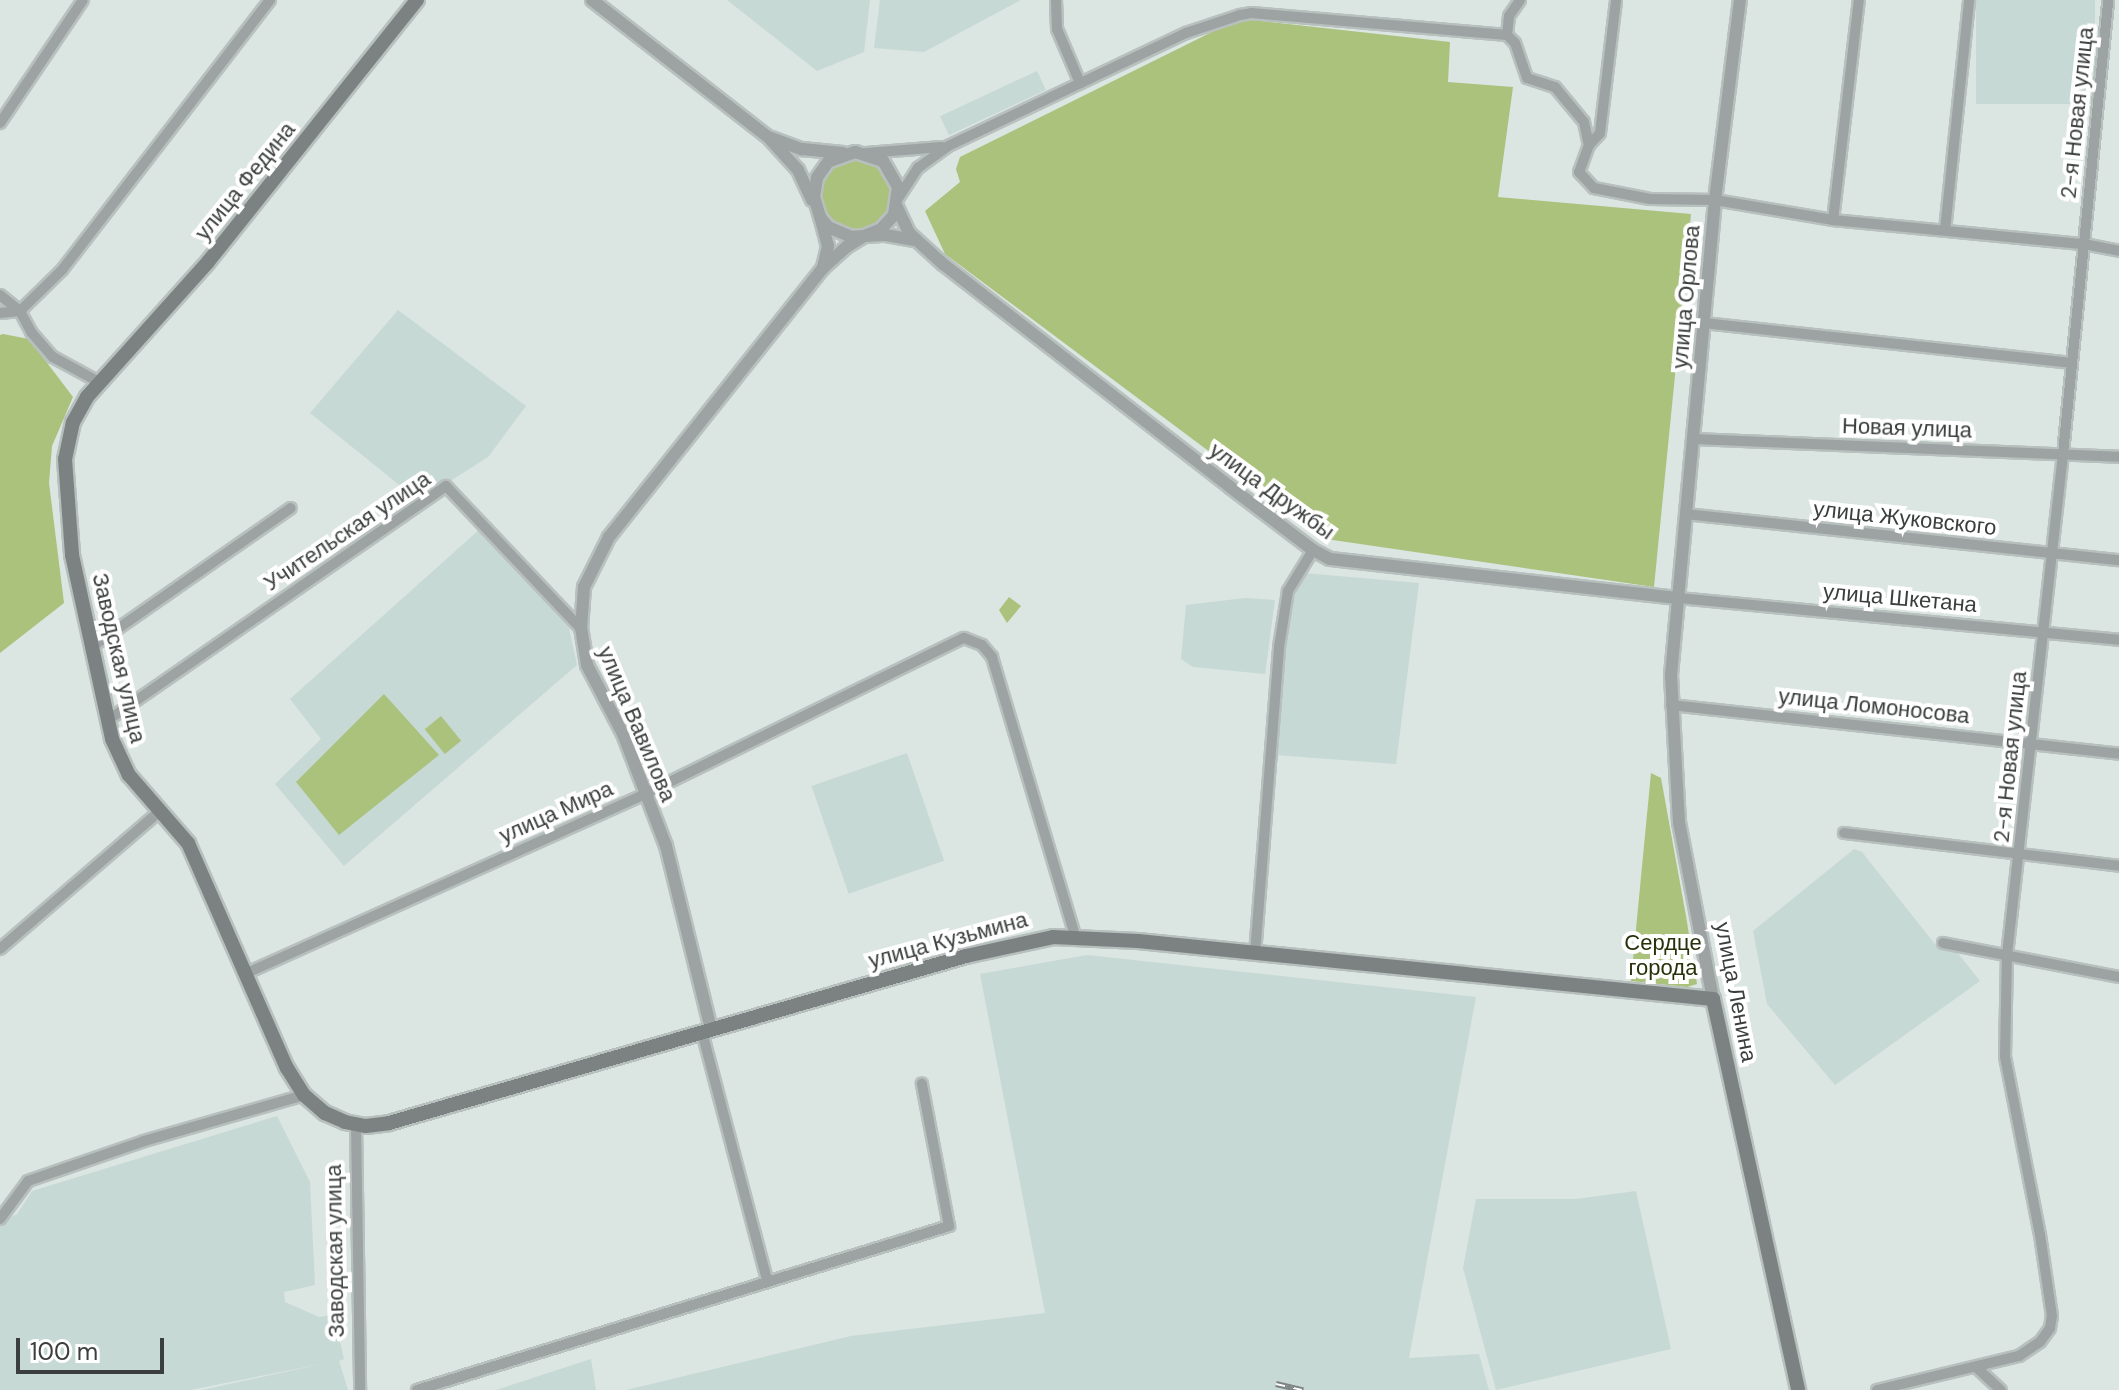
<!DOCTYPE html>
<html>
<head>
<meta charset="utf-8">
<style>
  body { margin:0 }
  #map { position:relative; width:2119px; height:1390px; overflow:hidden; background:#dbe5e2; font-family:"DM Sans",sans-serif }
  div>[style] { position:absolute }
  .built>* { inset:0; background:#c7d9d4; transform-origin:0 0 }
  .green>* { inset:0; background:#aac27c; transform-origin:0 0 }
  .round { border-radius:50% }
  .roads { filter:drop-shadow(2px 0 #b8c0be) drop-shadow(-2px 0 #b8c0be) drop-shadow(0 2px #b8c0be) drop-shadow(0 -2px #b8c0be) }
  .minor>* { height:10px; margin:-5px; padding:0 5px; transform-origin:5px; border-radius:5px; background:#9da2a2 }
  .tertiary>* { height:12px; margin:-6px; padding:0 6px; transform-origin:6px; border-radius:6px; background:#9da2a2 }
  .secondary>* { height:14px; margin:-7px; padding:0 7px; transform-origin:7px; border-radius:7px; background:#7c8282 }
  .rail>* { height:6px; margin-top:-3px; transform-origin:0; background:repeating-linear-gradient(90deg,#fff 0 9px,#7d8382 0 18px); box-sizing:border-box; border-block:2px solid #7d8382 }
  span { translate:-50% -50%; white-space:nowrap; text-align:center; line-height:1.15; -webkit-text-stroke:8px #fff; paint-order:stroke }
  .street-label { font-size:22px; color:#3a3e3d }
  .park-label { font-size:22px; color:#27320b }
  .scale { position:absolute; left:16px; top:1338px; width:148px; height:36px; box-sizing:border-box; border:4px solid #3a3e3d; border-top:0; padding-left:10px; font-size:24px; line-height:28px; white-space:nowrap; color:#3a3e3d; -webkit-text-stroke:6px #fff; paint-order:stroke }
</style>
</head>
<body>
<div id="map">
  <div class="built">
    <div style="clip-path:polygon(727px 0,870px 0,864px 52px,817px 71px)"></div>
    <div style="clip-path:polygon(880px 0,1021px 0,924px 52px,874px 48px)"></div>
    <div style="left:1976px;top:0;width:119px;height:104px"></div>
    <div style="left:1037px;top:71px;width:21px;height:107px;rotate:65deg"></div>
    <div style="clip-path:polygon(398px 310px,526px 406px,488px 457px,419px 501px,310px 413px)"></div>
    <div style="clip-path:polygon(480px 529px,569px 628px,577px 665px,344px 866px,275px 784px,321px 739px,290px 699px)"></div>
    <div style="clip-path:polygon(1304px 573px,1419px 583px,1396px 764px,1275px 755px,1287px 615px)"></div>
    <div style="clip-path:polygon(1245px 598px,1275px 600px,1265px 674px,1193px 667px,1181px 659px,1186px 605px)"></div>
    <div style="left:907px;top:753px;width:114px;height:101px;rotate:71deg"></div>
    <div style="clip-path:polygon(1854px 849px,1862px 852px,1938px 948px,1957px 952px,1980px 981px,1835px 1085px,1767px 1004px,1753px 931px)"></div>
    <div style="clip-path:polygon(1087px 955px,1476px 997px,1409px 1358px,1479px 1354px,1489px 1390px,626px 1390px,851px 1336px,1045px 1313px,980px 974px)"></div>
    <div style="clip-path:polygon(277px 1116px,310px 1182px,315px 1285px,284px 1292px,285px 1302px,319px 1317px,334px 1315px,344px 1359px,339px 1361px,348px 1390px,202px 1390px,326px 1363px,190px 1390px,0 1390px,0 1223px,17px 1214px,32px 1191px)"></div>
    <div style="clip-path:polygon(1636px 1191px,1671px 1349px,1496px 1390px,1463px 1268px,1476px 1199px,1576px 1199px)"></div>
    <div style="clip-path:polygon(591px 1359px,596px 1390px,496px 1390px)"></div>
  </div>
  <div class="green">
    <div style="clip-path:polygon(1251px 20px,1450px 42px,1448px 82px,1513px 87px,1498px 197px,1691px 214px,1654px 587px,1326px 539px,945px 254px,925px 211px,960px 182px,956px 169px,960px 157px,1228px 24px)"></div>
    <div class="round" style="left:821px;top:157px;width:72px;height:72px"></div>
    <div style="clip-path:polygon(3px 334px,29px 339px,73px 397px,52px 446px,49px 483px,64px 603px,0 653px,0 335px)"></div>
    <div style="clip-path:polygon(1009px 597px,1021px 606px,1007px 623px,999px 610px)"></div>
    <div style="clip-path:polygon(384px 694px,439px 755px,339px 835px,296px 782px)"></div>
    <div style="left:441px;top:716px;width:32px;height:21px;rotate:51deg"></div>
    <div style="clip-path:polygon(1651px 773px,1661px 778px,1686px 916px,1697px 984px,1687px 987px,1631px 981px)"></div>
  </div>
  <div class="roads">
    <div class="minor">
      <div style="left:1056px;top:0;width:29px;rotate:88deg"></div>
      <div style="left:1057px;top:29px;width:59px;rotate:66.9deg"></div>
      <div style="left:1507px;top:35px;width:11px;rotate:45deg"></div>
      <div style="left:1515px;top:43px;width:37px;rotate:71deg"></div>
      <div style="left:1527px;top:78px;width:29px;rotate:18deg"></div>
      <div style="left:1555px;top:87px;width:45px;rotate:50.4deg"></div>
      <div style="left:1584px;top:122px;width:24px;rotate:78deg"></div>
      <div style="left:1589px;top:145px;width:29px;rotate:110deg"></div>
      <div style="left:1579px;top:172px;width:22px;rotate:47deg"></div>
      <div style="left:1594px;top:188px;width:57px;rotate:11.1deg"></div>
      <div style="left:1650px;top:199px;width:65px;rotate:0.9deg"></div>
      <div style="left:1715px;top:200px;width:120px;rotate:9.6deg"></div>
      <div style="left:1833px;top:220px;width:252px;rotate:5.5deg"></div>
      <div style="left:2084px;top:244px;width:36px;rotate:11deg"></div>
      <div style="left:1507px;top:35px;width:19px;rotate:-84deg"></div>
      <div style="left:1509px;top:16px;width:19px;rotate:-55deg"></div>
      <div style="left:0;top:123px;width:148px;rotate:-56deg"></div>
      <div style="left:1589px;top:145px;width:16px;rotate:-47deg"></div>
      <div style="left:1600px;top:133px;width:134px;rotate:-83.1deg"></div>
      <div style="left:866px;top:153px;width:76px;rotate:-4.5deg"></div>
      <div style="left:899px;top:197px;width:35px;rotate:-57deg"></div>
      <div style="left:918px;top:168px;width:37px;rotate:-36deg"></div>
      <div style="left:948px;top:146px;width:263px;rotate:-25.4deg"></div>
      <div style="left:1186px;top:33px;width:57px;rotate:-18.4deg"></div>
      <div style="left:1240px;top:15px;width:11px;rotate:-10deg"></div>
      <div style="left:1251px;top:13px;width:257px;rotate:4.9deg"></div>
      <div style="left:1833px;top:220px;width:222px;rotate:-83.3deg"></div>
      <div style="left:1945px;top:230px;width:231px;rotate:-84deg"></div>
      <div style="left:0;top:295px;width:26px;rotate:39deg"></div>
      <div style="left:20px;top:311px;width:24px;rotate:62deg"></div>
      <div style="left:31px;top:332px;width:33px;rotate:49deg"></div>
      <div style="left:53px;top:357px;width:52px;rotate:28.5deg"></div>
      <div style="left:0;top:313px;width:20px;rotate:-6deg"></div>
      <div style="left:20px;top:311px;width:59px;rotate:-44.3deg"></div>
      <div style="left:62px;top:270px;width:341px;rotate:-52.4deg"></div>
      <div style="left:1704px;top:323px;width:370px;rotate:6.2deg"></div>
      <div style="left:1693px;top:439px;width:426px;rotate:2.4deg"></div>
      <div style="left:1686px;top:514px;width:435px;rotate:6.1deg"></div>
      <div style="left:1678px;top:598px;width:443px;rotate:5.4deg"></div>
      <div style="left:93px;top:646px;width:241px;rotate:-34.9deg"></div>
      <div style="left:1671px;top:705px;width:451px;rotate:6.2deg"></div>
      <div style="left:108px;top:720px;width:411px;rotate:-34.7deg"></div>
      <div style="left:446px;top:486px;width:197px;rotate:46.6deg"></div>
      <div style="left:1844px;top:833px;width:277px;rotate:6.8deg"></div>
      <div style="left:1943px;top:943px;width:179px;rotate:10.9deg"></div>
      <div style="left:0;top:949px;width:211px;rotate:-40.8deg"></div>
      <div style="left:1255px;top:954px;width:308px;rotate:-85.5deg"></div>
      <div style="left:1279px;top:647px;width:57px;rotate:-80.9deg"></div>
      <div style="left:1288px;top:591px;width:48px;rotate:-58.6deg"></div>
      <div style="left:247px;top:973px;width:436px;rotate:-24.2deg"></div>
      <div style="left:645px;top:794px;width:355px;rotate:-26.1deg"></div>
      <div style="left:964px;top:638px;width:19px;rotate:21deg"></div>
      <div style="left:982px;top:645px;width:16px;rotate:50deg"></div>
      <div style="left:992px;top:657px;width:291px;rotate:73.4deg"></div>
      <div style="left:702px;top:1032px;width:255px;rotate:75.3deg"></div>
      <div style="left:356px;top:1125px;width:265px;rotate:89.1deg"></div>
      <div style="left:0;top:1219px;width:47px;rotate:-53.6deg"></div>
      <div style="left:28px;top:1181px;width:123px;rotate:-19deg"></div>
      <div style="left:144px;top:1141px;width:166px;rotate:-16deg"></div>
      <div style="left:1976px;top:1367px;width:34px;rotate:43deg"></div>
      <div style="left:417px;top:1390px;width:557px;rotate:-17.13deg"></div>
      <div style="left:949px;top:1226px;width:145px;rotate:-100.8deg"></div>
      <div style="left:1877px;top:1390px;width:146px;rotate:-13.5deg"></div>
      <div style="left:2019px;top:1356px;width:25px;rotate:-34deg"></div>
      <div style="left:2040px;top:1342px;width:17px;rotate:-54deg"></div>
      <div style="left:2050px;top:1328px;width:12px;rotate:-81deg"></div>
      <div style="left:2052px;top:1316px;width:82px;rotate:-98.4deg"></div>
      <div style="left:2040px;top:1235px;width:181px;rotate:-101.1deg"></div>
      <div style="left:2005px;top:1057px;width:102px;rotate:-88.9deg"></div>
      <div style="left:2007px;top:955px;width:504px;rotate:-83.62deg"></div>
      <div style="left:2063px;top:454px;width:456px;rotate:-84.3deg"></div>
    </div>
    <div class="tertiary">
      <div style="left:592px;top:0;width:223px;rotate:37.9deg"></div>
      <div style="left:768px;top:137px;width:45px;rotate:47.7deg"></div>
      <div style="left:798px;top:170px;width:33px;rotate:65deg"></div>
      <div style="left:771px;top:138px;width:33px;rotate:20deg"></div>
      <div style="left:802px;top:149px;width:41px;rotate:5.6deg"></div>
      <div style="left:897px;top:207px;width:29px;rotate:65deg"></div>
      <div style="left:909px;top:233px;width:46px;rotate:42.4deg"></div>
      <div style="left:943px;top:264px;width:363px;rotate:37.8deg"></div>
      <div style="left:1230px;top:487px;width:104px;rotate:37.2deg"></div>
      <div style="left:1313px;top:550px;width:19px;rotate:28deg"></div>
      <div style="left:1330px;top:559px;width:350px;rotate:6.4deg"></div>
      <div style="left:821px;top:220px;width:27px;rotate:75deg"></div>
      <div style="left:828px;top:246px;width:23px;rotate:103deg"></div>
      <div style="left:1713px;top:999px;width:179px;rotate:-100.9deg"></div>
      <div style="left:1679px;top:823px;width:148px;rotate:-93.1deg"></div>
      <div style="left:1671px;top:675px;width:477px;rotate:-84.7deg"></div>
      <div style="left:1715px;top:200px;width:202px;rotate:-82.9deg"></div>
      <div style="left:711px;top:1029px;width:188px;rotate:-103.8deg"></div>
      <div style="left:666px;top:846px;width:120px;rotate:-111deg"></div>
      <div style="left:623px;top:734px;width:78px;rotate:-117.6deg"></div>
      <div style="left:587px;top:665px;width:36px;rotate:-99deg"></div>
      <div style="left:581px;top:629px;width:42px;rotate:-85.9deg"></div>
      <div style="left:584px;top:587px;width:56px;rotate:-63.4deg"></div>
      <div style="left:609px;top:537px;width:344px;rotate:-51.5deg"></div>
      <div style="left:823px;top:268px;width:31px;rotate:-42deg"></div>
      <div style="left:846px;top:247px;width:21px;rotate:-31deg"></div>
      <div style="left:864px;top:236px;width:18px;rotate:-22deg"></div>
      <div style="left:881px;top:229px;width:19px;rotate:-47deg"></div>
      <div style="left:894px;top:215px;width:28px;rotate:-82deg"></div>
      <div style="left:898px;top:187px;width:30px;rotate:-120deg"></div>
      <div style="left:883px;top:161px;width:29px;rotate:-162deg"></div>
      <div style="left:855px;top:152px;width:29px;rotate:160deg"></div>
      <div style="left:828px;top:162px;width:19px;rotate:125deg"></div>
      <div style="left:817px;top:178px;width:19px;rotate:99deg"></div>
      <div style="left:814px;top:197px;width:21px;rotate:73deg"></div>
      <div style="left:820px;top:217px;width:13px;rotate:51deg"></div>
      <div style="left:828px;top:227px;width:25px;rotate:23deg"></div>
      <div style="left:851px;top:237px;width:13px;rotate:-4deg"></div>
      <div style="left:864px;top:236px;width:22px;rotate:-3deg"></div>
      <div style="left:886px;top:235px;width:29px;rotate:10deg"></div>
    </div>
    <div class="secondary">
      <div style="left:417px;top:0;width:335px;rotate:128.6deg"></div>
      <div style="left:208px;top:262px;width:181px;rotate:131.9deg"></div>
      <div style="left:87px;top:397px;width:29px;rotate:119deg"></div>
      <div style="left:73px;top:422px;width:38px;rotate:102deg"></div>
      <div style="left:65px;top:459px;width:96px;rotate:85.8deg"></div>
      <div style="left:72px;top:555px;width:188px;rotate:77.7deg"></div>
      <div style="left:112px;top:739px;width:40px;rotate:65deg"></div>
      <div style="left:129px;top:775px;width:90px;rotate:49.1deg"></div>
      <div style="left:188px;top:843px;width:246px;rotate:66.3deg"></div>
      <div style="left:287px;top:1068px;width:32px;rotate:58deg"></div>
      <div style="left:304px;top:1095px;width:28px;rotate:41deg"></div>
      <div style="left:325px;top:1113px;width:22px;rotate:24deg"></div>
      <div style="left:345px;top:1122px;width:21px;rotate:11deg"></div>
      <div style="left:366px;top:1126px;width:23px;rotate:-7deg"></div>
      <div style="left:389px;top:1123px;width:601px;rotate:-16.14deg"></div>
      <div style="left:966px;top:956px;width:89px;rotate:-12.3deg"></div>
      <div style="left:1053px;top:937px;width:85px;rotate:2.7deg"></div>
      <div style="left:1138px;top:941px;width:578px;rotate:5.76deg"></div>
      <div style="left:1713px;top:999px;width:400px;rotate:77.7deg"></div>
    </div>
  </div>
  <div class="rail">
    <div style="left:1276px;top:1384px;width:28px;rotate:13deg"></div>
  </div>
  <div class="street-label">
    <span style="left:2077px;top:113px;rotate:-84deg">2-я Новая улица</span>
    <span style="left:245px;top:181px;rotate:-51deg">улица Федина</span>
    <span style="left:1686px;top:297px;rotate:-85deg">улица Орлова</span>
    <span style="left:1907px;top:428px;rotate:2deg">Новая улица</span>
    <span style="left:1272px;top:491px;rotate:36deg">улица Дружбы</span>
    <span style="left:1905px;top:518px;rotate:6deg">улица Жуковского</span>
    <span style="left:347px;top:531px;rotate:-34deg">Учительская улица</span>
    <span style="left:1900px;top:598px;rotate:5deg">улица Шкетана</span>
    <span style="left:119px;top:658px;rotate:77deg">Заводская улица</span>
    <span style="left:1874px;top:706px;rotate:6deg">улица Ломоносова</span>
    <span style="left:637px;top:724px;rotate:67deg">улица Вавилова</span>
    <span style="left:2010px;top:757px;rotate:-84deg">2-я Новая улица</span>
    <span style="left:556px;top:812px;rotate:-24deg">улица Мира</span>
    <span style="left:948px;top:940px;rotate:-15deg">улица Кузьмина</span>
    <span style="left:1736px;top:992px;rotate:79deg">улица Ленина</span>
    <span style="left:335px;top:1251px;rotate:-91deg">Заводская улица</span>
  </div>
  <div class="park-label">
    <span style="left:1663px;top:955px">Сердце<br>города</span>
  </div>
  <div class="scale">100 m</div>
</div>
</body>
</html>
